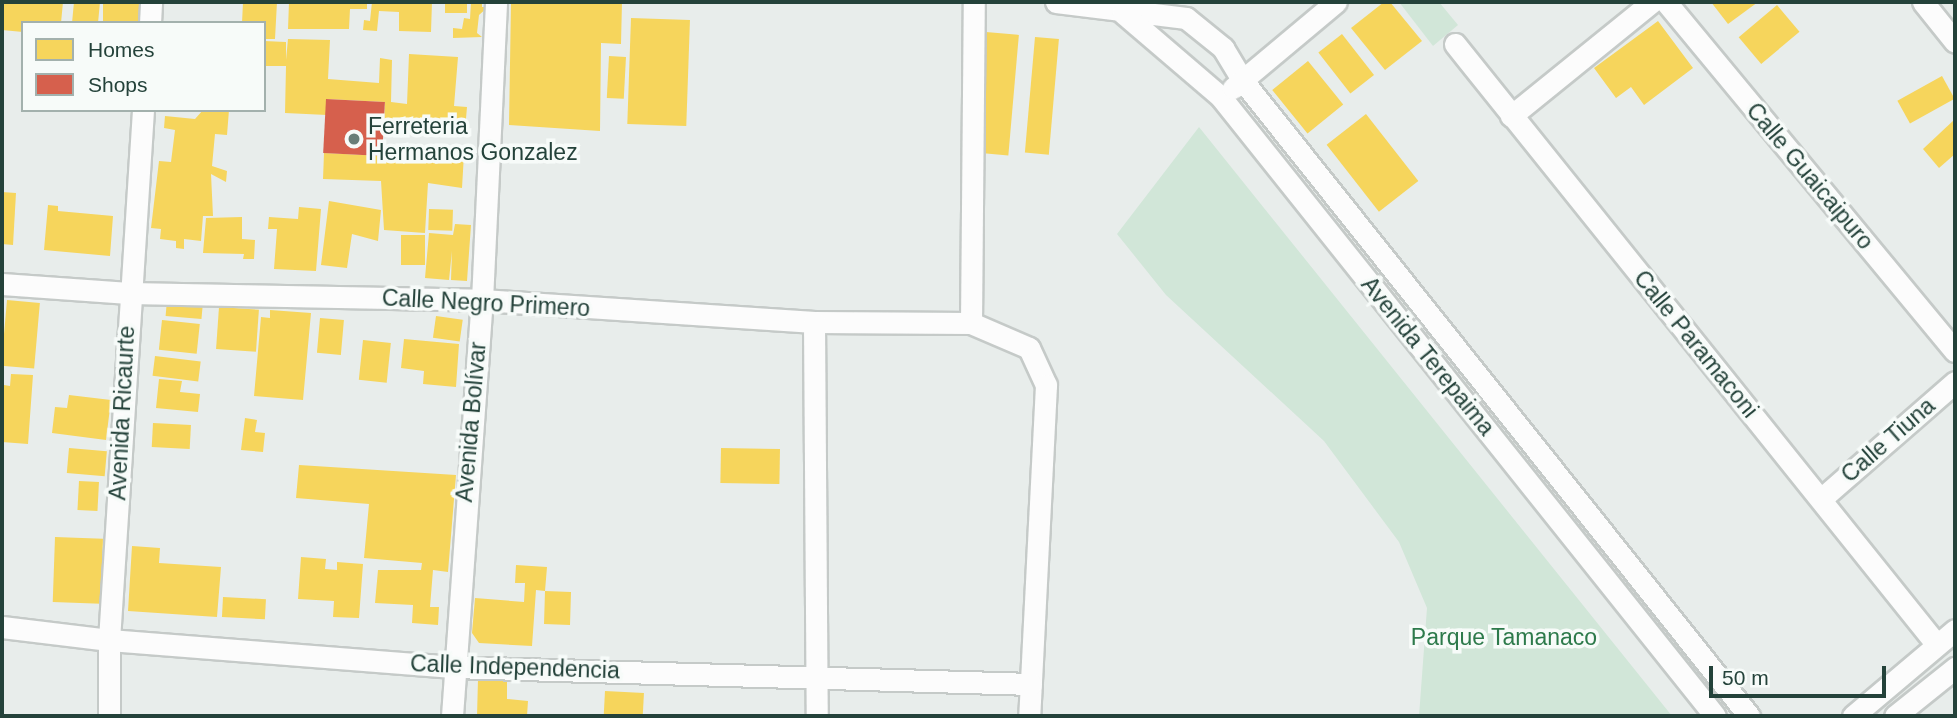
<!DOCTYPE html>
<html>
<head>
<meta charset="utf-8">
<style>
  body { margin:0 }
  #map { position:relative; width:1957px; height:718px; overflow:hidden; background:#e8edeb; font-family:Helvetica,sans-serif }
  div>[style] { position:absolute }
  .green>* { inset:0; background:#d1e6d8 }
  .homes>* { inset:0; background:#f6d55c; transform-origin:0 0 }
  .shops>* { inset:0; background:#d6604d; transform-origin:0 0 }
  .roads { filter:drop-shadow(2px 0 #c5cac8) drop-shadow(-2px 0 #c5cac8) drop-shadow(0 2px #c5cac8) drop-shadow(0 -2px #c5cac8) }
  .street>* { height:21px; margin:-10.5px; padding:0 10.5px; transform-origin:10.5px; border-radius:10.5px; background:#fcfcfc }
  .dots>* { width:19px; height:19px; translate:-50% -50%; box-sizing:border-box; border:4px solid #f7fbf9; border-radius:50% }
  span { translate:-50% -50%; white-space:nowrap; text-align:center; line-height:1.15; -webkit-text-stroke:7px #f7fbf9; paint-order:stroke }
  .poi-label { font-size:23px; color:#24423a }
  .left { translate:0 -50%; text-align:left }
  .street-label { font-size:23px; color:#24423a }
  .park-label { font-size:23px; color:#2d7a4b }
  .frame { position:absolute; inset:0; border:4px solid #24423a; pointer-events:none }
  .legend { position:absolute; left:21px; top:21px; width:245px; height:91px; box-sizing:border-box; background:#f7fbf9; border:2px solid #a3b1ad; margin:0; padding:9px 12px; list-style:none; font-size:21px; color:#24423a }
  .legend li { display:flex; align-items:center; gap:14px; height:35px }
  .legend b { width:35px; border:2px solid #a3b1ad }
  .scale { position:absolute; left:1709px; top:666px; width:177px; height:32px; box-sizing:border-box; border:4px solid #24423a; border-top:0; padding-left:9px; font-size:21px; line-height:24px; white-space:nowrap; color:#24423a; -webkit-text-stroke:5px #f7fbf9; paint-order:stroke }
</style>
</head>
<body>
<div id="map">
  <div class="green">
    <div style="clip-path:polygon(1399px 2px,1439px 2px,1458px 25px,1433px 46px)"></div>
    <div style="clip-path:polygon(1199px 127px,1672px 716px,1419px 716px,1427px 608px,1399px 542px,1324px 441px,1166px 295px,1117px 234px)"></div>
  </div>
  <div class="homes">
    <div style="clip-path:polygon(2px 2px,63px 2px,61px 23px,23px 23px,23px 32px,2px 30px)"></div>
    <div style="clip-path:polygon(74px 2px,100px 2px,98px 23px,72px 23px)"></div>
    <div style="left:103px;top:2px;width:39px;height:21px"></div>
    <div style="clip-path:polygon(243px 2px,277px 2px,275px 39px,264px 39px,264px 23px,242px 23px)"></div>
    <div style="clip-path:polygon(289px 2px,367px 2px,367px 9px,350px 9px,349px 29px,288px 29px)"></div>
    <div style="clip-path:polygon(372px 2px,432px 2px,431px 32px,399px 31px,399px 12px,379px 11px,377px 31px,363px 30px,364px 20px,370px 21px)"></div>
    <div style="left:445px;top:2px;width:22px;height:11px"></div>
    <div style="clip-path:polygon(471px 2px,482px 2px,482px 7px,488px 7px,479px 15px,477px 33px,482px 37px,453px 38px,453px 28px,462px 29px,464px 18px,470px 19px)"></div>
    <div style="clip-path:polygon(511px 2px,622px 2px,621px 44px,601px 43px,600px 131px,509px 125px)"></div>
    <div style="clip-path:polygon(1384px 2px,1390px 2px,1422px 41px,1385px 70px,1351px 28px)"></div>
    <div style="clip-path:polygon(1711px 2px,1758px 2px,1728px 24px)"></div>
    <div style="left:1777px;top:5px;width:35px;height:50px;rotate:50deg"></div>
    <div style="left:631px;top:18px;width:59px;height:106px;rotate:2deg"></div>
    <div style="clip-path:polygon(1658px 21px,1693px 68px,1644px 105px,1631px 87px,1616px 98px,1594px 68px)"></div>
    <div style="left:986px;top:32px;width:33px;height:121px;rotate:5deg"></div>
    <div style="left:1342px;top:34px;width:52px;height:30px;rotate:52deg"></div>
    <div style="left:1035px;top:37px;width:24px;height:116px;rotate:5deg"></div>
    <div style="clip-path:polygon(288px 39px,330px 40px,328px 79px,379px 83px,380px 58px,392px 60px,391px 102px,407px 104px,409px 54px,458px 57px,454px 106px,467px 107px,465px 130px,384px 126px,385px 102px,327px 99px,327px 115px,285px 113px,286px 66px,264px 66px,264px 41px,286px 42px,286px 60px)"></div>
    <div style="left:609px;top:56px;width:17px;height:42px;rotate:3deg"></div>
    <div style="left:1308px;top:61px;width:56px;height:46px;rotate:51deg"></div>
    <div style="left:1942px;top:76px;width:26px;height:51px;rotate:61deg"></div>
    <div style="clip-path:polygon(203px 110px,229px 110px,227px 135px,215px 134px,212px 166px,227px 171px,226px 182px,211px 174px,213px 216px,203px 216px,201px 241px,184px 239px,184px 249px,176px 248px,176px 241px,160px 239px,161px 229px,151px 228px,159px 161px,171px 162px,175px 130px,164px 128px,165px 116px,195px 119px)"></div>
    <div style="left:1366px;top:114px;width:85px;height:50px;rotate:52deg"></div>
    <div style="clip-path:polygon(1955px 119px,1955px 154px,1939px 168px,1923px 149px)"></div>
    <div style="clip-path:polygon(381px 148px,464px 154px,462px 188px,428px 183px,425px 233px,384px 230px,381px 181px,323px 179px,324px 153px,382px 156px)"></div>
    <div style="clip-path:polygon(2px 192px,16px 193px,13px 245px,2px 244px)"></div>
    <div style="clip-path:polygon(329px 201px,381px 210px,378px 241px,352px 234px,347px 268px,321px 265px)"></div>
    <div style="clip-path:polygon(48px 205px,58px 206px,58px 211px,113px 216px,110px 256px,44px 250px)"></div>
    <div style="clip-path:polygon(299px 207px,321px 209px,316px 271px,274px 269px,277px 229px,268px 229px,269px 217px,298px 219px)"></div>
    <div style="left:429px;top:209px;width:24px;height:21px;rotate:2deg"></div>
    <div style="clip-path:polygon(242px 217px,242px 239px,255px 240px,254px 259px,243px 259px,244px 254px,203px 253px,206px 218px)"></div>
    <div style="clip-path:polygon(455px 224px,471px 225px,467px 281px,451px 280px,452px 251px,449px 280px,425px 278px,429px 233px,453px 235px)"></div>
    <div style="left:401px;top:235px;width:24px;height:30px"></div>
    <div style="left:7px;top:300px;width:33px;height:66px;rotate:5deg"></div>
    <div style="left:167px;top:300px;width:36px;height:16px;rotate:5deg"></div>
    <div style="left:219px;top:307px;width:40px;height:42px;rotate:4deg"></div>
    <div style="clip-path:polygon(270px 310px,311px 313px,303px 400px,254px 396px,261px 317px,270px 318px)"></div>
    <div style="left:436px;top:316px;width:27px;height:22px;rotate:8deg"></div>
    <div style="left:320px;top:318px;width:24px;height:35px;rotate:5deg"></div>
    <div style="left:162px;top:320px;width:38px;height:30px;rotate:6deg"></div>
    <div style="clip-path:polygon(404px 339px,459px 344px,456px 387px,423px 384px,424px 371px,401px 368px)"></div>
    <div style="left:363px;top:340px;width:28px;height:40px;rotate:6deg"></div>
    <div style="left:155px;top:356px;width:46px;height:20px;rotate:7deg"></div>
    <div style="clip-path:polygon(11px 374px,33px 375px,28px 444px,2px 442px,4px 385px,10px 386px)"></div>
    <div style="clip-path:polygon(159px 379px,182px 381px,180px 392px,200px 394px,198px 412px,156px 408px)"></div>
    <div style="clip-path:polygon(69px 395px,111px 400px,106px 440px,52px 433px,55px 407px,67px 408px)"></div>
    <div style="clip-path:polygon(245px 418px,257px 420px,255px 432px,265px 433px,263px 452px,241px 450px)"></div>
    <div style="left:153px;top:423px;width:38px;height:24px;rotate:3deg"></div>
    <div style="left:69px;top:448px;width:38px;height:25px;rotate:5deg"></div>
    <div style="left:721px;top:448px;width:59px;height:35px;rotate:1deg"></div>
    <div style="clip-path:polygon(299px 465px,456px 475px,448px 572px,433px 570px,430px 607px,439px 607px,438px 625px,412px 623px,413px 605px,375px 603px,378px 570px,421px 570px,422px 563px,364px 558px,369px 504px,296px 498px)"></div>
    <div style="left:79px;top:481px;width:20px;height:29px;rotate:3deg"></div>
    <div style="left:55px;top:537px;width:48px;height:65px;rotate:2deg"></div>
    <div style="clip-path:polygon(132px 546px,160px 548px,159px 563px,221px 567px,217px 617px,128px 611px)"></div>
    <div style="clip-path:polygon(301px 557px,326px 559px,325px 569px,337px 570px,337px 562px,363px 564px,359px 618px,333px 617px,334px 601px,298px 599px)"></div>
    <div style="clip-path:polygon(516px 565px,547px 567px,545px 591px,571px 592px,570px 625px,544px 624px,545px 591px,536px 590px,532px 646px,479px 643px,472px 633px,475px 598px,524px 602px,525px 583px,515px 583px)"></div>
    <div style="left:223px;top:597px;width:43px;height:20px;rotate:3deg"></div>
    <div style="clip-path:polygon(484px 673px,507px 675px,507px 699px,528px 701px,527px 716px,477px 716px,478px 679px)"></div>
    <div style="left:605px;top:691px;width:39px;height:25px;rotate:3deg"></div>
  </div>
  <div class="shops">
    <div style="left:326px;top:99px;width:59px;height:54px;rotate:3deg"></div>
  </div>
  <div class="roads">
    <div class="street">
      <div style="left:1056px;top:2px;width:131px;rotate:7deg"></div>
      <div style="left:1186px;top:18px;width:48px;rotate:39deg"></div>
      <div style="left:1223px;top:48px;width:39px;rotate:59deg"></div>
      <div style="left:1243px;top:81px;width:812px;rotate:51.45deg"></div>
      <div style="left:1666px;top:2px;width:453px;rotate:50.4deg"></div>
      <div style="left:1923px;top:2px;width:51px;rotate:51.3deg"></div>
      <div style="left:1123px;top:13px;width:128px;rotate:40.6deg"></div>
      <div style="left:1220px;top:96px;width:793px;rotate:51.4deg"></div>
      <div style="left:150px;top:23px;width:21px;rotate:-87deg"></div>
      <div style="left:1455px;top:44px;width:770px;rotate:51.27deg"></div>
      <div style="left:1233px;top:88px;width:134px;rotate:-39.9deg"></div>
      <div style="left:1511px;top:116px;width:181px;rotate:-39deg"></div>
      <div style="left:2px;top:284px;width:127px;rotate:4.1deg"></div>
      <div style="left:129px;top:293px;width:353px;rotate:1.1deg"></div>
      <div style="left:482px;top:300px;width:333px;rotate:3.8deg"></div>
      <div style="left:814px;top:322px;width:157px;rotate:0.4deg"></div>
      <div style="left:971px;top:323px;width:63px;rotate:23.3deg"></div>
      <div style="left:1029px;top:348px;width:41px;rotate:65.3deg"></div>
      <div style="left:1046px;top:385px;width:331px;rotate:92.9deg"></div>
      <div style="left:814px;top:322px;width:394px;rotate:89.6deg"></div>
      <div style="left:971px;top:323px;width:321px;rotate:-89.5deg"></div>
      <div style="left:1821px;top:499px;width:178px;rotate:-41.1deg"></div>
      <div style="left:2px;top:627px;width:108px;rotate:6.9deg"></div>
      <div style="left:109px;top:640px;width:345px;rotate:4.5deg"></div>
      <div style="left:453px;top:667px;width:578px;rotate:1.68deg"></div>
      <div style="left:109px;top:716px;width:76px;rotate:-90deg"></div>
      <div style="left:109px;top:640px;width:531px;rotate:-86.33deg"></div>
      <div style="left:452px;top:716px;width:417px;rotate:-85.9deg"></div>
      <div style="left:482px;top:300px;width:298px;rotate:-87.3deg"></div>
      <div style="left:1853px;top:716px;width:133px;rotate:-40.1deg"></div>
      <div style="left:1895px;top:716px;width:77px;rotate:-38.7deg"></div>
    </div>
  </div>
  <div class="dots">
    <div style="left:354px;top:139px;background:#697e78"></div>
  </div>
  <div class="poi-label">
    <span class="left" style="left:368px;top:139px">Ferreteria<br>Hermanos Gonzalez</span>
  </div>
  <div class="street-label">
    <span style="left:1810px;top:176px;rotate:50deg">Calle Guaicaipuro</span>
    <span style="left:486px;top:303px;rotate:3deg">Calle Negro Primero</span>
    <span style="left:1696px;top:344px;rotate:51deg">Calle Paramaconi</span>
    <span style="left:1428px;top:356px;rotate:51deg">Avenida Terepaima</span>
    <span style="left:122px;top:413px;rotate:-87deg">Avenida Ricaurte</span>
    <span style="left:471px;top:422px;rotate:-85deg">Avenida Bolívar</span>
    <span style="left:1888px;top:440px;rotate:-41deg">Calle Tiuna</span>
    <span style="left:515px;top:667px;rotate:2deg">Calle Independencia</span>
  </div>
  <div class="park-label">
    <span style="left:1504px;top:637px">Parque Tamanaco</span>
  </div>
  <div class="frame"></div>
  <ul class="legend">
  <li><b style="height:19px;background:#f6d55c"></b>Homes</li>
  <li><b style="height:19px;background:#d6604d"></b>Shops</li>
  </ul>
  <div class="scale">50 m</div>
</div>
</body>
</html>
